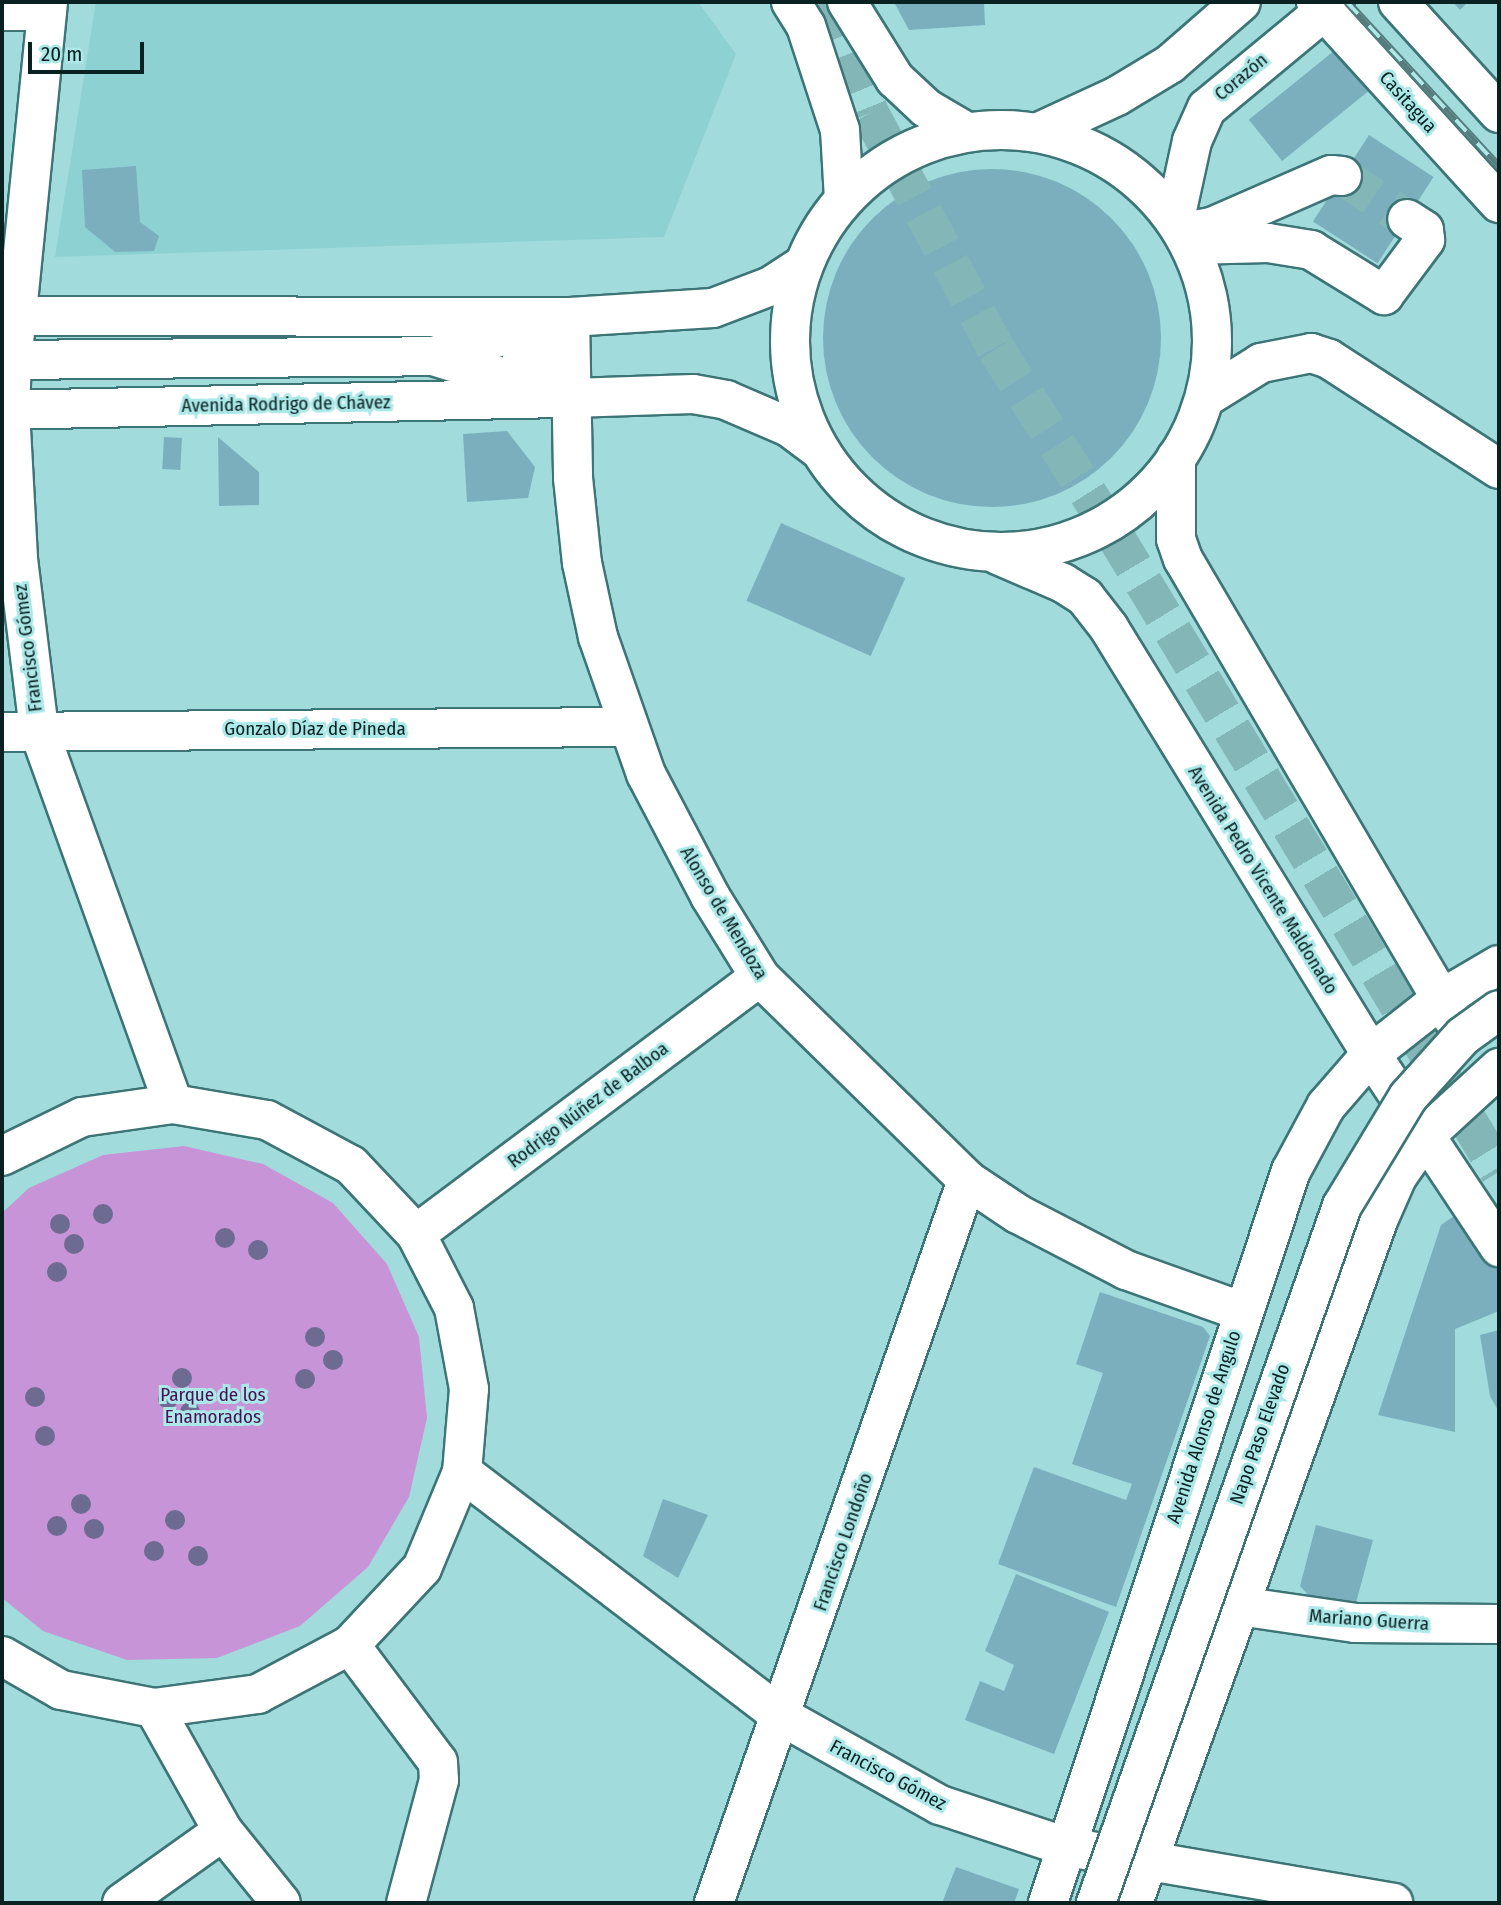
<!DOCTYPE html>
<html>
<head>
<meta charset="utf-8">
<style>
  body { margin:0 }
  #map { position:relative; width:1501px; height:1905px; overflow:hidden; background:#a1dbdc; font-family:"Fira Sans Condensed",sans-serif }
  div>[style] { position:absolute }
  .built>* { inset:0; background:#8dd1d3 }
  .green>* { inset:0; background:#c795d7 }
  .building>* { inset:0; background:#7bafbe; transform-origin:0 0 }
  .round { border-radius:50% }
  .minor-tunnel>* { height:38px; margin-top:-19px; transform-origin:0; background:repeating-linear-gradient(90deg,#83b6b7 0 38px,transparent 0 57px) }
  .roads { filter:drop-shadow(2px 0 #3d7577) drop-shadow(-2px 0 #3d7577) drop-shadow(0 2px #3d7577) drop-shadow(0 -2px #3d7577) }
  .minor>* { height:38px; margin:-19px; padding:0 19px; transform-origin:19px; border-radius:19px; background:#fff }
  .major>* { height:38px; margin:-19px; padding:0 19px; transform-origin:19px; border-radius:19px; background:#fff }
  .major>.ring { margin:-19px; padding:0; box-sizing:content-box; background:none; border:38px solid #fff; border-radius:50% }
  .rail>* { height:8px; margin-top:-4px; transform-origin:0; background:repeating-linear-gradient(90deg,#ade8e9 0 16px,#557d7e 0 32px); box-sizing:border-box; border-block:2px solid #557d7e }
  .bridges { filter:drop-shadow(2px 0 #3d7577) drop-shadow(-2px 0 #3d7577) drop-shadow(0 2px #3d7577) drop-shadow(0 -2px #3d7577) }
  .major-bridge>* { height:38px; margin:-19px; padding:0 19px; transform-origin:19px; border-radius:19px; background:#fff }
  .trees>* { width:20px; height:20px; margin:-10px; border-radius:50%; background:#6e6b92 }
  span { translate:-50% -50%; white-space:nowrap; text-align:center; line-height:1.15; -webkit-text-stroke:6px #ade8e9; paint-order:stroke }
  .street-label { font-size:19px; color:#092121 }
  .park-label { font-size:19px; color:#451055 }
  .frame { position:absolute; inset:0; border:4px solid #092121; pointer-events:none }
  .scale { position:absolute; left:28px; top:42px; width:116px; height:32px; box-sizing:border-box; border:4px solid #092121; border-top:0; padding-left:9px; font-size:21px; line-height:24px; white-space:nowrap; color:#092121; -webkit-text-stroke:5px #ade8e9; paint-order:stroke }
</style>
</head>
<body>
<div id="map">
  <div class="built">
    <div style="clip-path:polygon(96px 2px,698px 2px,736px 54px,664px 237px,55px 257px)"></div>
  </div>
  <div class="green">
    <div style="clip-path:polygon(184px 1146px,263px 1164px,333px 1203px,387px 1264px,419px 1337px,427px 1418px,409px 1497px,368px 1567px,300px 1626px,217px 1658px,127px 1660px,43px 1631px,2px 1598px,2px 1213px,29px 1188px,103px 1155px)"></div>
  </div>
  <div class="building">
    <div style="clip-path:polygon(894px 2px,984px 2px,985px 25px,909px 30px)"></div>
    <div style="clip-path:polygon(1453px 2px,1468px 2px,1460px 10px)"></div>
    <div style="left:1335px;top:50px;width:53px;height:111px;rotate:51deg"></div>
    <div style="left:1369px;top:135px;width:77px;height:103px;rotate:33deg"></div>
    <div style="clip-path:polygon(136px 166px,140px 222px,159px 236px,154px 251px,115px 252px,85px 227px,82px 170px)"></div>
    <div class="round" style="left:823px;top:169px;width:338px;height:338px"></div>
    <div style="clip-path:polygon(507px 431px,535px 467px,528px 498px,467px 502px,463px 434px)"></div>
    <div style="left:164px;top:437px;width:18px;height:32px;rotate:3deg"></div>
    <div style="clip-path:polygon(218px 437px,259px 472px,259px 505px,219px 506px)"></div>
    <div style="left:781px;top:523px;width:136px;height:85px;rotate:24deg"></div>
    <div style="clip-path:polygon(1460px 1212px,1499px 1263px,1499px 1311px,1455px 1329px,1455px 1432px,1378px 1415px,1441px 1225px)"></div>
    <div style="clip-path:polygon(1100px 1292px,1203px 1327px,1210px 1336px,1116px 1607px,998px 1564px,1034px 1467px,1126px 1500px,1132px 1484px,1072px 1464px,1103px 1373px,1076px 1364px)"></div>
    <div style="clip-path:polygon(1499px 1330px,1499px 1412px,1490px 1396px,1480px 1335px)"></div>
    <div style="clip-path:polygon(663px 1499px,708px 1515px,678px 1578px,643px 1556px)"></div>
    <div style="clip-path:polygon(1316px 1525px,1373px 1540px,1354px 1610px,1312px 1599px,1300px 1586px)"></div>
    <div style="clip-path:polygon(1016px 1574px,1109px 1612px,1054px 1754px,965px 1720px,980px 1681px,1004px 1691px,1014px 1665px,985px 1651px)"></div>
    <div style="clip-path:polygon(956px 1867px,1019px 1889px,1014px 1903px,942px 1903px)"></div>
  </div>
  <div class="minor-tunnel">
    <div style="left:825px;top:2px;width:120px;rotate:67.9deg"></div>
    <div style="left:870px;top:113px;width:268px;rotate:61.9deg"></div>
    <div style="left:996px;top:349px;width:219px;rotate:57.5deg"></div>
    <div style="left:1114px;top:534px;width:745px;rotate:58.89deg"></div>
    <div style="left:1342px;top:176px;width:78px;rotate:33.5deg"></div>
  </div>
  <div class="roads">
    <div class="minor">
      <div style="left:48px;top:2px;width:360px;rotate:95.7deg"></div>
      <div style="left:12px;top:360px;width:50px;rotate:92.3deg"></div>
      <div style="left:10px;top:410px;width:149px;rotate:86.9deg"></div>
      <div style="left:18px;top:559px;width:173px;rotate:83deg"></div>
      <div style="left:39px;top:731px;width:396px;rotate:70.2deg"></div>
      <div style="left:1316px;top:2px;width:272px;rotate:47.7deg"></div>
      <div style="left:1398px;top:2px;width:150px;rotate:47.7deg"></div>
      <div style="left:2px;top:11px;width:45px"></div>
      <div style="left:1183px;top:232px;width:29px;rotate:-10deg"></div>
      <div style="left:1212px;top:227px;width:130px;rotate:-23.6deg"></div>
      <div style="left:1331px;top:175px;width:11px;rotate:5deg"></div>
      <div style="left:1191px;top:245px;width:77px;rotate:-1.5deg"></div>
      <div style="left:1268px;top:243px;width:44px;rotate:9.2deg"></div>
      <div style="left:1311px;top:250px;width:86px;rotate:31.7deg"></div>
      <div style="left:1384px;top:295px;width:69px;rotate:-53.3deg"></div>
      <div style="left:1425px;top:240px;width:10px;rotate:-96deg"></div>
      <div style="left:1424px;top:230px;width:20px;rotate:-147deg"></div>
      <div style="left:2px;top:316px;width:568px;rotate:0.1deg"></div>
      <div style="left:570px;top:317px;width:161px;rotate:88.9deg"></div>
      <div style="left:573px;top:478px;width:85px;rotate:84deg"></div>
      <div style="left:582px;top:563px;width:76px;rotate:77.8deg"></div>
      <div style="left:598px;top:637px;width:145px;rotate:70.7deg"></div>
      <div style="left:646px;top:774px;width:138px;rotate:62.3deg"></div>
      <div style="left:710px;top:896px;width:95px;rotate:58.3deg"></div>
      <div style="left:760px;top:977px;width:290px;rotate:44.4deg"></div>
      <div style="left:967px;top:1180px;width:61px;rotate:33.7deg"></div>
      <div style="left:1018px;top:1214px;width:122px;rotate:27.4deg"></div>
      <div style="left:1126px;top:1270px;width:122px;rotate:19.6deg"></div>
      <div style="left:555px;top:348px;width:17px;rotate:93deg"></div>
      <div style="left:554px;top:365px;width:33px;rotate:-164deg"></div>
      <div style="left:522px;top:356px;width:34px;rotate:-14deg"></div>
      <div style="left:1205px;top:398px;width:66px;rotate:-32deg"></div>
      <div style="left:1261px;top:363px;width:51px;rotate:-11.3deg"></div>
      <div style="left:1311px;top:353px;width:19px;rotate:18deg"></div>
      <div style="left:1329px;top:359px;width:202px;rotate:32.9deg"></div>
      <div style="left:2px;top:410px;width:558px;rotate:-1.23deg"></div>
      <div style="left:2px;top:732px;width:626px;rotate:-0.46deg"></div>
      <div style="left:2px;top:1156px;width:89px;rotate:-26deg"></div>
      <div style="left:82px;top:1117px;width:92px;rotate:-8.1deg"></div>
      <div style="left:173px;top:1104px;width:95px;rotate:9.7deg"></div>
      <div style="left:267px;top:1120px;width:95px;rotate:28.2deg"></div>
      <div style="left:351px;top:1165px;width:95px;rotate:46.7deg"></div>
      <div style="left:416px;top:1234px;width:83px;rotate:62.8deg"></div>
      <div style="left:454px;top:1308px;width:82px;rotate:79.5deg"></div>
      <div style="left:469px;top:1389px;width:83px;rotate:94.8deg"></div>
      <div style="left:462px;top:1472px;width:104px;rotate:112.6deg"></div>
      <div style="left:422px;top:1568px;width:105px;rotate:133.1deg"></div>
      <div style="left:350px;top:1645px;width:104px;rotate:152deg"></div>
      <div style="left:258px;top:1694px;width:105px;rotate:172.3deg"></div>
      <div style="left:154px;top:1708px;width:95px;rotate:-169deg"></div>
      <div style="left:61px;top:1690px;width:68px;rotate:-150deg"></div>
      <div style="left:416px;top:1234px;width:429px;rotate:-36.8deg"></div>
      <div style="left:462px;top:1472px;width:404px;rotate:37.4deg"></div>
      <div style="left:783px;top:1717px;width:180px;rotate:29.3deg"></div>
      <div style="left:940px;top:1805px;width:134px;rotate:18.3deg"></div>
      <div style="left:1067px;top:1847px;width:331px;rotate:9.7deg"></div>
      <div style="left:1239px;top:1606px;width:117px;rotate:8.3deg"></div>
      <div style="left:1355px;top:1623px;width:144px;rotate:0.4deg"></div>
      <div style="left:350px;top:1645px;width:146px;rotate:53.1deg"></div>
      <div style="left:438px;top:1762px;width:18px;rotate:87deg"></div>
      <div style="left:439px;top:1780px;width:127px;rotate:105deg"></div>
      <div style="left:154px;top:1708px;width:141px;rotate:60.7deg"></div>
      <div style="left:223px;top:1831px;width:92px;rotate:51.1deg"></div>
      <div style="left:122px;top:1903px;width:124px;rotate:-35.5deg"></div>
      <div style="left:714px;top:1903px;width:766px;rotate:-70.71deg"></div>
    </div>
    <div class="major">
      <div style="left:791px;top:2px;width:28px;rotate:58deg"></div>
      <div style="left:806px;top:26px;width:109px;rotate:71.9deg"></div>
      <div style="left:840px;top:130px;width:69px;rotate:86.7deg"></div>
      <div style="left:847px;top:2px;width:91px;rotate:58.1deg"></div>
      <div style="left:895px;top:79px;width:42px;rotate:43.1deg"></div>
      <div style="left:926px;top:108px;width:45px;rotate:30.5deg"></div>
      <div class="ring" style="left:790px;top:130px;width:384px;height:384px"></div>
      <div style="left:1039px;top:132px;width:86px;rotate:-24.8deg"></div>
      <div style="left:1117px;top:96px;width:62px;rotate:-31.1deg"></div>
      <div style="left:1170px;top:64px;width:94px;rotate:-41.1deg"></div>
      <div style="left:1175px;top:219px;width:80px;rotate:-77.7deg"></div>
      <div style="left:1192px;top:141px;width:36px;rotate:-66deg"></div>
      <div style="left:1207px;top:108px;width:166px;rotate:-39.6deg"></div>
      <div style="left:433px;top:356px;width:144px;rotate:16.9deg"></div>
      <div style="left:571px;top:398px;width:122px;rotate:-1.9deg"></div>
      <div style="left:693px;top:394px;width:34px;rotate:10deg"></div>
      <div style="left:726px;top:400px;width:69px;rotate:23.2deg"></div>
      <div style="left:789px;top:427px;width:36px;rotate:37deg"></div>
      <div style="left:2px;top:360px;width:431px;rotate:-0.5deg"></div>
      <div style="left:433px;top:356px;width:142px;rotate:-15.9deg"></div>
      <div style="left:570px;top:317px;width:143px;rotate:-3.6deg"></div>
      <div style="left:713px;top:308px;width:62px;rotate:-20.8deg"></div>
      <div style="left:771px;top:286px;width:38px;rotate:-33deg"></div>
      <div style="left:1176px;top:458px;width:81px;rotate:90deg"></div>
      <div style="left:1176px;top:539px;width:21px;rotate:71deg"></div>
      <div style="left:1183px;top:559px;width:533px;rotate:59.59deg"></div>
      <div style="left:998px;top:555px;width:71px;rotate:23.3deg"></div>
      <div style="left:1063px;top:583px;width:26px;rotate:32deg"></div>
      <div style="left:1085px;top:597px;width:39px;rotate:52deg"></div>
      <div style="left:1109px;top:628px;width:500px;rotate:58.41deg"></div>
      <div style="left:1371px;top:1054px;width:232px;rotate:56.4deg"></div>
      <div style="left:1048px;top:1903px;width:771px;rotate:-71.64deg"></div>
      <div style="left:1291px;top:1171px;width:74px;rotate:-61.7deg"></div>
      <div style="left:1326px;top:1106px;width:69px;rotate:-49.1deg"></div>
      <div style="left:1371px;top:1054px;width:89px;rotate:-38.2deg"></div>
      <div style="left:1441px;top:999px;width:67px;rotate:-30.4deg"></div>
      <div style="left:1133px;top:1903px;width:728px;rotate:-70.25deg"></div>
      <div style="left:1379px;top:1218px;width:45px;rotate:-66.3deg"></div>
      <div style="left:1397px;top:1177px;width:52px;rotate:-55.1deg"></div>
      <div style="left:1427px;top:1134px;width:98px;rotate:-42.5deg"></div>
    </div>
  </div>
  <div class="rail">
    <div style="left:1347px;top:2px;width:224px;rotate:47.3deg"></div>
  </div>
  <div class="bridges">
    <div class="major-bridge">
      <div style="left:1096px;top:1903px;width:739px;rotate:-70.56deg"></div>
      <div style="left:1342px;top:1206px;width:127px;rotate:-58.8deg"></div>
      <div style="left:1408px;top:1097px;width:82px;rotate:-48deg"></div>
      <div style="left:1463px;top:1036px;width:44px;rotate:-35.8deg"></div>
    </div>
  </div>
  <div class="trees">
    <div style="left:103px;top:1214px"></div>
    <div style="left:60px;top:1224px"></div>
    <div style="left:225px;top:1238px"></div>
    <div style="left:74px;top:1244px"></div>
    <div style="left:258px;top:1250px"></div>
    <div style="left:57px;top:1272px"></div>
    <div style="left:315px;top:1337px"></div>
    <div style="left:333px;top:1360px"></div>
    <div style="left:182px;top:1378px"></div>
    <div style="left:305px;top:1379px"></div>
    <div style="left:35px;top:1397px"></div>
    <div style="left:168px;top:1399px"></div>
    <div style="left:190px;top:1412px"></div>
    <div style="left:45px;top:1436px"></div>
    <div style="left:81px;top:1504px"></div>
    <div style="left:175px;top:1520px"></div>
    <div style="left:57px;top:1526px"></div>
    <div style="left:94px;top:1529px"></div>
    <div style="left:154px;top:1551px"></div>
    <div style="left:198px;top:1556px"></div>
  </div>
  <div class="street-label">
    <span style="left:1241px;top:77px;rotate:-40deg">Corazón</span>
    <span style="left:1408px;top:102px;rotate:48deg">Casitagua</span>
    <span style="left:286px;top:404px;rotate:-1deg">Avenida Rodrigo de Chávez</span>
    <span style="left:28px;top:648px;rotate:-97deg">Francisco Gómez</span>
    <span style="left:315px;top:729px">Gonzalo Díaz de Pineda</span>
    <span style="left:1263px;top:880px;rotate:58deg">Avenida Pedro Vicente Maldonado</span>
    <span style="left:724px;top:913px;rotate:59deg">Alonso de Mendoza</span>
    <span style="left:588px;top:1105px;rotate:-37deg">Rodrigo Núñez de Balboa</span>
    <span style="left:1204px;top:1427px;rotate:-72deg">Avenida Alonso de Angulo</span>
    <span style="left:1260px;top:1434px;rotate:-71deg">Napo Paso Elevado</span>
    <span style="left:843px;top:1542px;rotate:-71deg">Francisco Londoño</span>
    <span style="left:1369px;top:1620px;rotate:4deg">Mariano Guerra</span>
    <span style="left:888px;top:1775px;rotate:28deg">Francisco Gómez</span>
  </div>
  <div class="park-label">
    <span style="left:213px;top:1406px">Parque de los<br>Enamorados</span>
  </div>
  <div class="frame"></div>
  <div class="scale">20 m</div>
</div>
</body>
</html>
